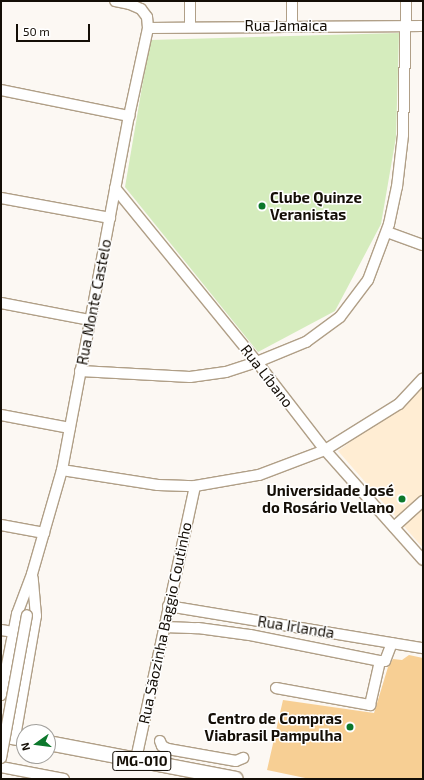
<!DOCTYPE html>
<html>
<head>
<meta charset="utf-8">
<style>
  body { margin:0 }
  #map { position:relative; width:424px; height:780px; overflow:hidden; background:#fcf8f3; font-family:"Exo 2",sans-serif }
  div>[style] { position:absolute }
  .built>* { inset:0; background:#ffedd3 }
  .green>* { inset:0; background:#d5ecbd }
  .building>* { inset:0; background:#f7cf94 }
  .roads { filter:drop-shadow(1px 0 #b09f87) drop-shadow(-1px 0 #b09f87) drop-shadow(0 1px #b09f87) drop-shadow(0 -1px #b09f87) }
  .minor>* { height:10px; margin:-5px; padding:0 5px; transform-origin:5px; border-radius:5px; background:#fff }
  .highway>* { height:14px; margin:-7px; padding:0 7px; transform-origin:7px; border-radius:7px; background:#fff }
  .bridges { filter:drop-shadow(1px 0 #b09f87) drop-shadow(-1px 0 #b09f87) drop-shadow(0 1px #b09f87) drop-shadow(0 -1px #b09f87) }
  .minor-bridge>* { height:10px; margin:-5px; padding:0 5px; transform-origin:5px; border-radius:5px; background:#fff }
  .dots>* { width:11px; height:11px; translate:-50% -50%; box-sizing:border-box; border:2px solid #fff; border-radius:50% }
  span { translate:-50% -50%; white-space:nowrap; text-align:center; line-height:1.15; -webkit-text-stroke:3px #fff; paint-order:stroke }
  .shield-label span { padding:1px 3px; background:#fff; border:1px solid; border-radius:3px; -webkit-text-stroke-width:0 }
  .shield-label { font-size:14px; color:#140e06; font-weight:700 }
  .street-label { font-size:15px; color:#140e06 }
  .poi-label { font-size:15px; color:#140e06; font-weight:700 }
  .left { translate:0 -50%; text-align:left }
  .right { translate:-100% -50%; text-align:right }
  .frame { position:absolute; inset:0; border:2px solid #140e06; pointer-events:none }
  .north { position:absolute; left:16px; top:724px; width:40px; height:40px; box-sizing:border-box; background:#fff; border:1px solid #a19f9b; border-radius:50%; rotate:256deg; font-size:11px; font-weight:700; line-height:16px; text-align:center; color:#140e06 }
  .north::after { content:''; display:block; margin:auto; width:14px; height:18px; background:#0c782c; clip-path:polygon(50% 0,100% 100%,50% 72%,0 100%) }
  .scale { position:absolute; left:16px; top:24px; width:74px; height:18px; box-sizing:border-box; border:2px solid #140e06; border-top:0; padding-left:5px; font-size:12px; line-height:14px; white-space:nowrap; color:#140e06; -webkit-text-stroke:3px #fff; paint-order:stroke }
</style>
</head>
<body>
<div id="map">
  <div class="built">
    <div style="clip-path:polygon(423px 381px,423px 548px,338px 451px,402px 403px)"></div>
  </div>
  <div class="green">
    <div style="clip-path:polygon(399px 33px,396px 137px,381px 224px,335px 311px,258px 352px,125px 187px,150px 40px)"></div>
  </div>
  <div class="building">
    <div style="clip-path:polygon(409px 655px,423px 658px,423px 779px,310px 779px,267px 770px,283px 700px,374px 713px,388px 667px,393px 659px,402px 660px)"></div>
  </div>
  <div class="roads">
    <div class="minor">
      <div style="left:292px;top:26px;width:25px;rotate:-90deg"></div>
      <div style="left:190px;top:27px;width:26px;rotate:-90deg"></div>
      <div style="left:148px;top:28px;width:275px;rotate:-0.4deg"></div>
      <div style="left:1px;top:90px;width:131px;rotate:11.5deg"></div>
      <div style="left:115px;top:188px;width:225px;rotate:50.8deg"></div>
      <div style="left:257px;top:362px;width:111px;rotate:52.3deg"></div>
      <div style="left:325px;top:450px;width:147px;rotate:48.3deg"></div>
      <div style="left:1px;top:198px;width:111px;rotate:10.4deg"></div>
      <div style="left:387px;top:232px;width:38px;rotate:20deg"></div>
      <div style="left:1px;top:303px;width:91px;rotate:10.8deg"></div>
      <div style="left:80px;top:371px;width:110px;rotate:3.1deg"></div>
      <div style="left:190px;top:377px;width:36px;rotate:-8deg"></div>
      <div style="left:226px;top:372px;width:33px;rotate:-18deg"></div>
      <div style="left:257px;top:362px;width:53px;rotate:-22.2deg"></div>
      <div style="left:306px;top:342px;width:42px;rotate:-36.3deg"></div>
      <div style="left:340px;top:317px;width:46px;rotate:-52.9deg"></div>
      <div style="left:368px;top:280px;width:60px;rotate:-69.4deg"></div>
      <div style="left:389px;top:224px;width:38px;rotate:-78deg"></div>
      <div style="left:397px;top:187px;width:52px;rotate:-83.4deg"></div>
      <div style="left:403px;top:135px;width:134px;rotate:-88.7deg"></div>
      <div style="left:1px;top:415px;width:70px;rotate:10.7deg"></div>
      <div style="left:62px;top:470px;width:97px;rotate:8.9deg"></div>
      <div style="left:158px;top:485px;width:37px;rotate:2deg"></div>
      <div style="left:195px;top:486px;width:65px;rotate:-9.8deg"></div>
      <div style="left:259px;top:475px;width:71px;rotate:-20.7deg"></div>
      <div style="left:325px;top:450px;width:87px;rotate:-31.9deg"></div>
      <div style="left:399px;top:404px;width:35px;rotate:-47deg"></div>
      <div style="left:1px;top:525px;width:44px;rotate:10.5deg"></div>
      <div style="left:394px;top:527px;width:39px;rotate:-42deg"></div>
      <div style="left:168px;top:606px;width:258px;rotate:9.4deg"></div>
      <div style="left:164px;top:627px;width:34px;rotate:2deg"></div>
      <div style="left:198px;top:628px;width:52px;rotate:7.7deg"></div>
      <div style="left:250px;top:635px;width:133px;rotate:11.3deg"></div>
      <div style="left:380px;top:661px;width:5px"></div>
      <div style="left:385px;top:661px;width:19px;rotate:-69deg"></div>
      <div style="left:1px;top:630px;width:12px;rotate:9deg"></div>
      <div style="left:276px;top:688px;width:96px;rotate:10.3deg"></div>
      <div style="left:370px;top:705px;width:45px;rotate:-77.2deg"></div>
      <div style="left:1px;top:695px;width:83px;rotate:-78.8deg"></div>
      <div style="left:17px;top:614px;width:43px;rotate:-69.4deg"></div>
      <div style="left:32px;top:574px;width:108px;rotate:-73.9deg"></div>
      <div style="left:62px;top:470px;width:360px;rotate:-79.3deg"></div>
      <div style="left:129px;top:116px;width:90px;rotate:-77.8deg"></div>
      <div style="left:148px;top:28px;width:11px;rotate:-95deg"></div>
      <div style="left:147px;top:17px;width:10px;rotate:-127deg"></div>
      <div style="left:141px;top:9px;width:12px;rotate:-156deg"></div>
      <div style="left:130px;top:4px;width:15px;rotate:-169deg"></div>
      <div style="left:15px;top:737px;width:123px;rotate:-80.2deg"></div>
      <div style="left:36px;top:616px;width:38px;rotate:-95deg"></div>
      <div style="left:160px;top:741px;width:5px;rotate:68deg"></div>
      <div style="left:162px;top:746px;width:7px;rotate:27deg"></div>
      <div style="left:168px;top:749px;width:69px;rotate:10deg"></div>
      <div style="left:236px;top:761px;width:8px;rotate:-23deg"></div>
      <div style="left:136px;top:759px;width:279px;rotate:-77.8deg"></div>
      <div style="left:1px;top:767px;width:64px;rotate:10.8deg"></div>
    </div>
    <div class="highway">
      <div style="left:1px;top:735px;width:23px;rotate:10deg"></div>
      <div style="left:48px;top:743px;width:191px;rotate:10.8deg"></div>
    </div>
  </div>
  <div class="bridges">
    <div class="minor-bridge">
      <div style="left:1px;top:758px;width:145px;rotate:-79.7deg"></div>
    </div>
  </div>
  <div class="dots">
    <div style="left:262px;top:206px;background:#0c782c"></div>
    <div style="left:402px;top:499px;background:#0c782c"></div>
    <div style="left:350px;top:727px;background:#0c782c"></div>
  </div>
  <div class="shield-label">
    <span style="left:142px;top:761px">MG-010</span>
  </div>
  <div class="street-label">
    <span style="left:286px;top:26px">Rua Jamaica</span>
    <span style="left:94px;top:302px;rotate:-79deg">Rua Monte Castelo</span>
    <span style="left:267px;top:376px;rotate:52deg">Rua Líbano</span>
    <span style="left:165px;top:623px;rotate:-78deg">Rua Sãozinha Baggio Coutinho</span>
    <span style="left:296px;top:627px;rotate:9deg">Rua Irlanda</span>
  </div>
  <div class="poi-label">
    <span class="left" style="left:270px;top:206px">Clube Quinze<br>Veranistas</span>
    <span class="right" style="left:394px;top:499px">Universidade José<br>do Rosário Vellano</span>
    <span class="right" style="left:342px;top:727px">Centro de Compras<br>Viabrasil Pampulha</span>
  </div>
  <div class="frame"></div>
  <div class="north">N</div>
  <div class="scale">50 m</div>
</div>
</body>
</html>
